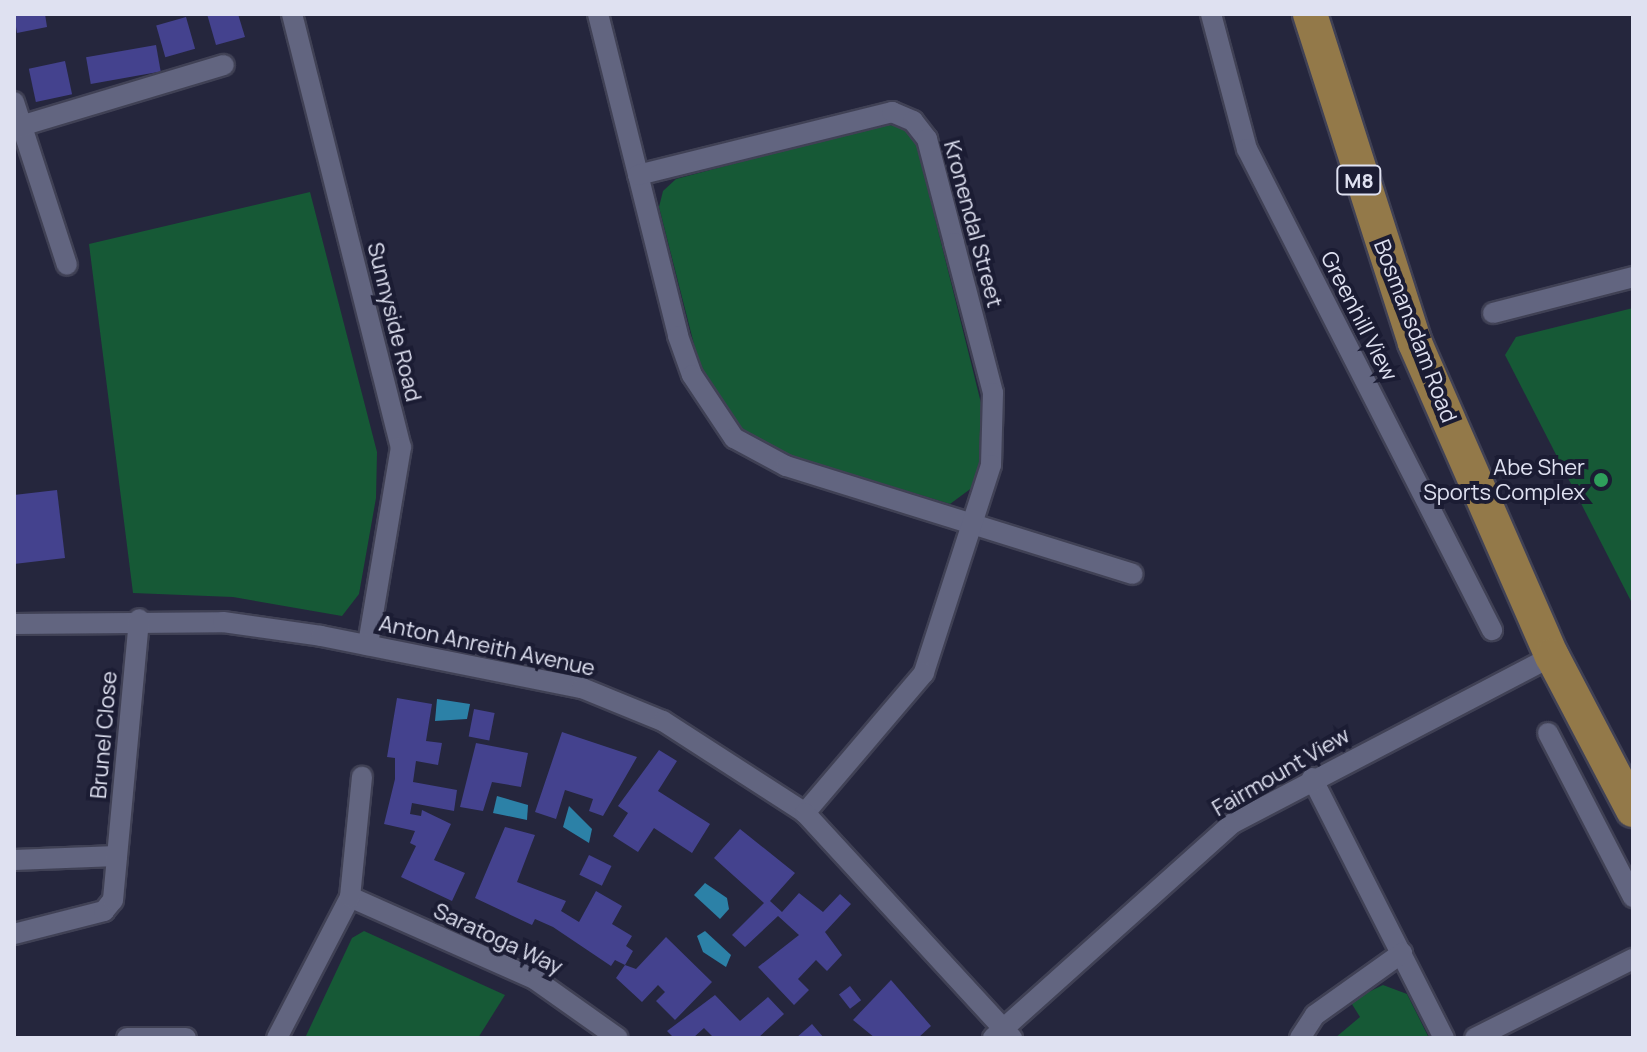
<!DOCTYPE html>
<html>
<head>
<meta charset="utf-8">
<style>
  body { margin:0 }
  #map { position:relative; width:1647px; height:1052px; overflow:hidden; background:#25263d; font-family:Manrope,sans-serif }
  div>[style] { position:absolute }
  .green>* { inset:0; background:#165936 }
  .water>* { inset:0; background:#2c81a7 }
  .building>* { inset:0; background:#44428e; transform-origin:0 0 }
  .roads { filter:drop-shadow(2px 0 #404155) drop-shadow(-2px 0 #404155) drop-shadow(0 2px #404155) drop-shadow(0 -2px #404155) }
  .street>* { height:20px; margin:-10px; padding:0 10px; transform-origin:10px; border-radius:10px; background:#626580 }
  .primary>* { height:34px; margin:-17px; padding:0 17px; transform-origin:17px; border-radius:17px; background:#937949 }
  .dots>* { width:22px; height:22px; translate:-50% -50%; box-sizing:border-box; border:4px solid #1b1c33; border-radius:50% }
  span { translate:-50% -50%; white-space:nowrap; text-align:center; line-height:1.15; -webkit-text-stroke:8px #1b1c33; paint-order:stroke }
  .shield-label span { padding:2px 6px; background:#1b1c33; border:2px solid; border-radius:6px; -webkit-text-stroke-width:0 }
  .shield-label { font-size:20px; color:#dfe1f1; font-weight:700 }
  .street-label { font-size:22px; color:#dfe1f1 }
  .poi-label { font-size:22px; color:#dfe1f1 }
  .right { translate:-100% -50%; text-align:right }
  .frame { position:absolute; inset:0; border:16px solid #dfe1f1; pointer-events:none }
</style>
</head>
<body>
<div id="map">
  <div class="green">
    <div style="clip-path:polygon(885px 124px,904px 128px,916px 142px,986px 423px,984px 458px,973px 487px,950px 504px,775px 451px,740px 427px,716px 397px,697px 356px,659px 207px,663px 191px,676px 179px)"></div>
    <div style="clip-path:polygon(310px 192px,377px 452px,376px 498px,359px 594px,342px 616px,233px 597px,133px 593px,89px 244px)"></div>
    <div style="clip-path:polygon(1633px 308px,1633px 605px,1505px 355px,1516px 337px)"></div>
    <div style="clip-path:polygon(364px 931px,505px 995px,478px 1038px,305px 1038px,352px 938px)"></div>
    <div style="clip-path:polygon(1383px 985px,1407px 994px,1429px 1038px,1335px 1038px,1360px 1017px,1350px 1001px)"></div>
  </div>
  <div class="water">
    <div style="clip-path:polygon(437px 699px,470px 704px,467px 719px,435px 721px)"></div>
    <div style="clip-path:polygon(497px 796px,528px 805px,527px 820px,493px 813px)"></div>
    <div style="clip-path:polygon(569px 806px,592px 829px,589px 843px,563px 827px)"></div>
    <div style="clip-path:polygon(705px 883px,727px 898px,729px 909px,720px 919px,694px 895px)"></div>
    <div style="clip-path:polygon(705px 931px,731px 955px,726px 967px,703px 952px,697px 936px)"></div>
  </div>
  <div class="building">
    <div style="clip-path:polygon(14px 14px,45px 14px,47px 27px,17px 33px)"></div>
    <div style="clip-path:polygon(207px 14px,238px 14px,245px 37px,216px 45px)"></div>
    <div style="left:186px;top:17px;width:33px;height:31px;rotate:74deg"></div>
    <div style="left:156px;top:45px;width:27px;height:71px;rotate:80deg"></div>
    <div style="left:65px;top:61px;width:34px;height:37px;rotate:78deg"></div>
    <div style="clip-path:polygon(57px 490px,65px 558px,14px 564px,14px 495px)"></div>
    <div style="clip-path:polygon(397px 698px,432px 704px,426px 741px,442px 743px,438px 765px,416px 761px,413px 782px,457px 790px,454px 811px,412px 803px,410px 814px,421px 816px,422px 810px,451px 824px,434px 860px,465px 873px,452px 901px,401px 877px,416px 846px,410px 843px,415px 831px,384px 824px,395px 779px,395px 758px,387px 757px)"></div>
    <div style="left:474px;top:709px;width:21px;height:28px;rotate:11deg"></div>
    <div style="clip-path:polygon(562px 732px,637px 757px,603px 816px,589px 811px,593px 799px,565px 790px,556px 819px,535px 812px)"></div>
    <div style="clip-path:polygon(476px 743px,528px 753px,521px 787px,492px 782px,483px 811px,460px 807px)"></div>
    <div style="clip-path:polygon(659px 750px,677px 761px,658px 791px,710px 824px,692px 853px,654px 828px,638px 852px,613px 836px,628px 813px,618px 806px)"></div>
    <div style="clip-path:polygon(505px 827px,535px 835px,517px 882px,566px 901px,561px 911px,579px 922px,596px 891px,622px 906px,612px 924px,632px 936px,626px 946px,633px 951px,625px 965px,615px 960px,611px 966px,553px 927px,535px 919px,532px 925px,475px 898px)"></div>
    <div style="clip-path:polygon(740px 829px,795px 873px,770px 901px,782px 912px,799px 893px,823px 912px,840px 894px,851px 904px,825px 932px,842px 955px,827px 971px,816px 960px,798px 979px,809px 990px,794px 1005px,758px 967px,799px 935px,778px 916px,745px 947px,732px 935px,764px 903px,714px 858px)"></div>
    <div style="left:589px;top:855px;width:25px;height:22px;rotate:26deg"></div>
    <div style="clip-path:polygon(666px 937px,712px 982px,675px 1020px,656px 1001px,665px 992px,658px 985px,642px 1002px,616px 978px,625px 965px,636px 969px)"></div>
    <div style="clip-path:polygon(891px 980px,931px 1026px,918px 1038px,875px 1038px,853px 1020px)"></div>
    <div style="left:850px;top:986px;width:18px;height:14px;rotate:52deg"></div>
    <div style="clip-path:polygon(715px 995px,740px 1021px,768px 997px,784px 1014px,758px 1038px,714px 1038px,704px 1028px,693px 1038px,674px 1038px,667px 1031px)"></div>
    <div style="clip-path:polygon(812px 1024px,824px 1038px,796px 1038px)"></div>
  </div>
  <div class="roads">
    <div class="street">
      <div style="left:292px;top:14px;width:447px;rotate:75.9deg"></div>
      <div style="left:401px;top:447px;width:201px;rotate:99.5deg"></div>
      <div style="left:598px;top:14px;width:332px;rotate:76deg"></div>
      <div style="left:678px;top:336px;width:41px;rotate:70.3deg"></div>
      <div style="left:692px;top:375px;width:76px;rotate:56.3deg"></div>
      <div style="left:734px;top:438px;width:59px;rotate:28.3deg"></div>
      <div style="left:786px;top:466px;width:363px;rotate:17.3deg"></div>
      <div style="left:1211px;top:14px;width:140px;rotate:75.1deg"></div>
      <div style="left:1247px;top:149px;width:540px;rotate:63.01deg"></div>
      <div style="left:14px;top:102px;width:171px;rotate:72deg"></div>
      <div style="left:14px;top:128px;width:219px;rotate:-16.7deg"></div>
      <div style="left:638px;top:175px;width:262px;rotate:-13.9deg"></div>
      <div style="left:892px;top:112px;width:23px;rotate:23deg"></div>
      <div style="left:913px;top:121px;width:23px;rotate:52deg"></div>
      <div style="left:927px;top:139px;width:107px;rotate:75.4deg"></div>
      <div style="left:954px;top:243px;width:155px;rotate:75.4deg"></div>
      <div style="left:993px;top:393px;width:72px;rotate:91.6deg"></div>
      <div style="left:991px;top:465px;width:219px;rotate:107.9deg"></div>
      <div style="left:924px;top:673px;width:184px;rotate:130.4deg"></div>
      <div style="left:1493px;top:313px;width:145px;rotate:-14.4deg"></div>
      <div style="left:14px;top:624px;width:209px;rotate:-0.5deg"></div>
      <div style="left:223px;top:622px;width:99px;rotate:8.1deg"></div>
      <div style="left:321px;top:636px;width:266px;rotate:11.3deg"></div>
      <div style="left:582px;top:688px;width:87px;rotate:22.2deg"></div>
      <div style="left:663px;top:721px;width:169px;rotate:32.9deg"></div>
      <div style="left:805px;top:813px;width:306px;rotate:47.4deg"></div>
      <div style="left:1548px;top:733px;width:185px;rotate:62.6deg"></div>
      <div style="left:1312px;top:778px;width:292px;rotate:63.1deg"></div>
      <div style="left:14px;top:860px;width:103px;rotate:-2.2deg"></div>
      <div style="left:350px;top:897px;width:204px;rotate:24deg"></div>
      <div style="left:536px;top:980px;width:100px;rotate:35.3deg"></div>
      <div style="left:14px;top:934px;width:93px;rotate:-14.3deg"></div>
      <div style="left:104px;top:911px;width:14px;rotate:-51deg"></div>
      <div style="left:113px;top:900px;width:282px;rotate:-84.7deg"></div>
      <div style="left:127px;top:1038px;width:59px"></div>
      <div style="left:277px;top:1038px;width:159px;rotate:-62.6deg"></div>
      <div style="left:350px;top:897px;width:121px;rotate:-84.3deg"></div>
      <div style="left:993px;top:1038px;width:322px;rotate:-41.9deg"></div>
      <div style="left:1233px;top:823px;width:360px;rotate:-27.6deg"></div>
      <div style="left:1300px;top:1038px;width:27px;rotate:-57deg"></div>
      <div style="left:1315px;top:1015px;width:107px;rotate:-35.5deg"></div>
      <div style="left:1475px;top:1038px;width:177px;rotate:-26.6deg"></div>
    </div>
    <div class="primary">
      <div style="left:1310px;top:14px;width:345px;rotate:72.3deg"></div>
      <div style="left:1415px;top:343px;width:342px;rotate:66.4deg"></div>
      <div style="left:1552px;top:656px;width:174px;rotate:62.3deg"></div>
    </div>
  </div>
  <div class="dots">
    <div style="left:1601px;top:480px;background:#2e9e5b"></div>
  </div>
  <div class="shield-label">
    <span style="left:1359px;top:180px">M8</span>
  </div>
  <div class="street-label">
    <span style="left:973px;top:224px;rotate:75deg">Kronendal Street</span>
    <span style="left:1359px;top:316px;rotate:63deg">Greenhill View</span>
    <span style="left:394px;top:322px;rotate:76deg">Sunnyside Road</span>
    <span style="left:1415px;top:331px;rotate:69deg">Bosmansdam Road</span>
    <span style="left:487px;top:646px;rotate:12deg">Anton Anreith Avenue</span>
    <span style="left:104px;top:735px;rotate:-85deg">Brunel Close</span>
    <span style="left:1281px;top:772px;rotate:-30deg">Fairmount View</span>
    <span style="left:498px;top:939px;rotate:25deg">Saratoga Way</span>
  </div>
  <div class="poi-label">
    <span class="right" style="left:1585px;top:480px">Abe Sher<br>Sports Complex</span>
  </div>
  <div class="frame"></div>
</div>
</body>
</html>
